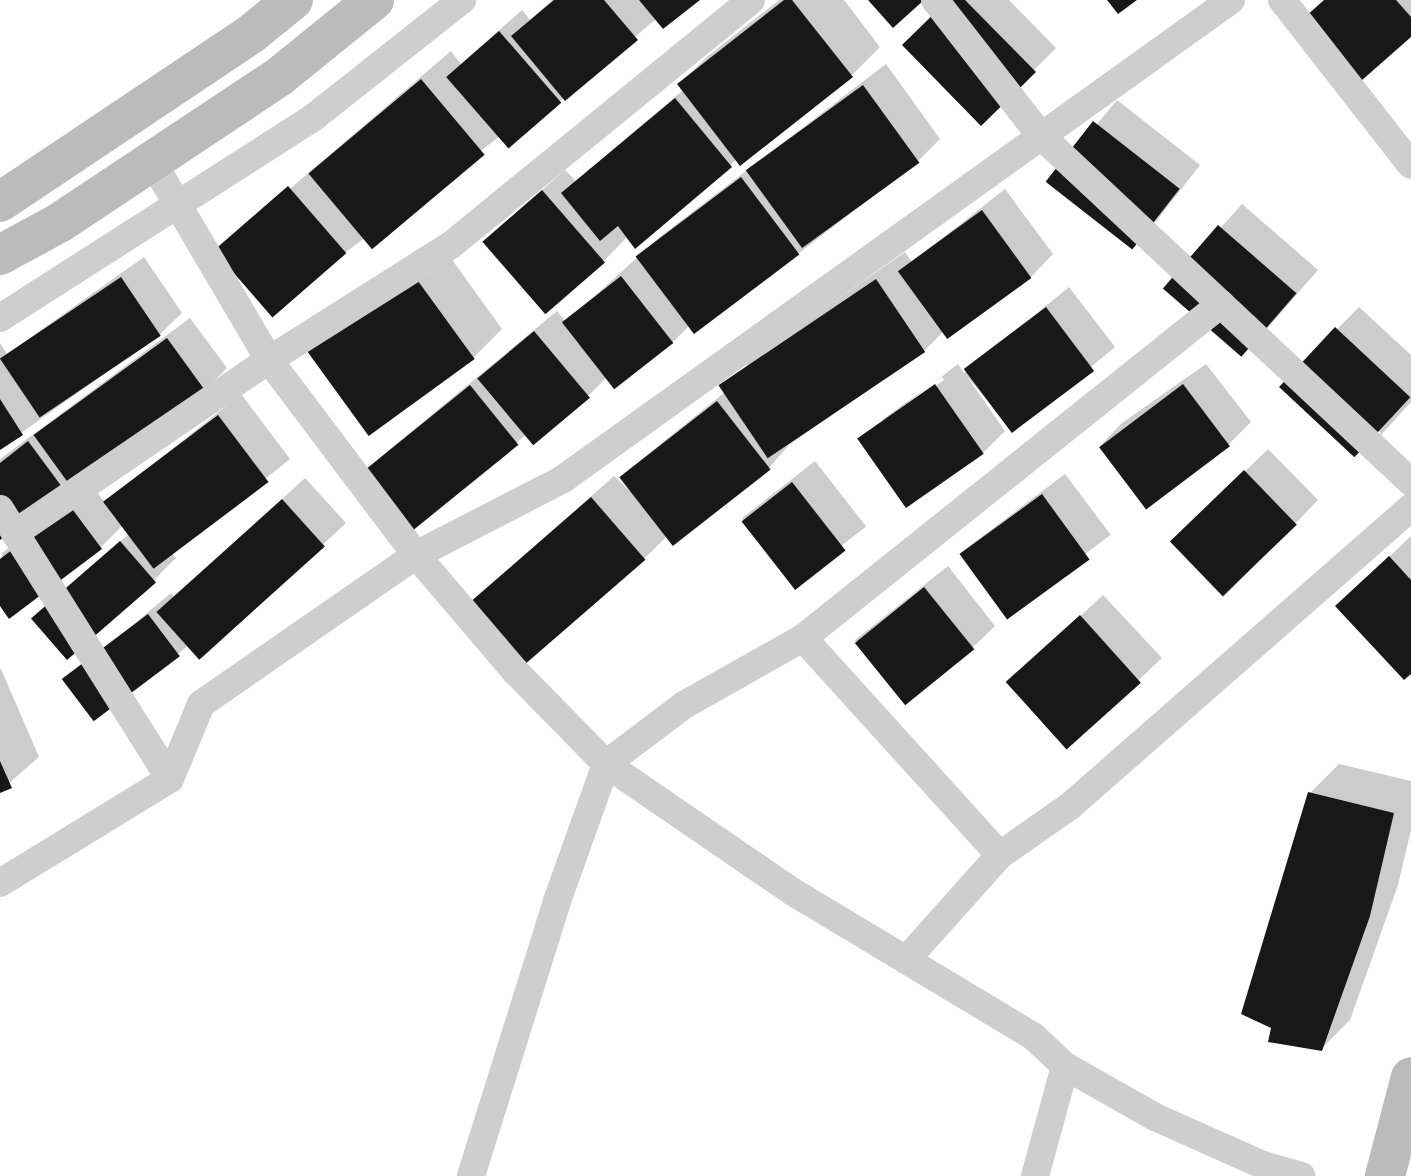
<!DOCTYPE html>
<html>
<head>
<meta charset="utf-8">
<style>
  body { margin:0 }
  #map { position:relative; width:1411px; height:1176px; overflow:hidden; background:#fff; font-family:Signika,sans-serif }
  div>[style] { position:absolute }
  .shadow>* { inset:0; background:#0003; transform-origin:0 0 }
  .building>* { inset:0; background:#181818; transform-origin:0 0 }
  .minor>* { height:28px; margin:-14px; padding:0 14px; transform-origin:14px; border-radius:14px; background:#cecece }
  .secondary>* { height:40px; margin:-20px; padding:0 20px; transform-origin:20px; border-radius:20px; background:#bbb }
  span { translate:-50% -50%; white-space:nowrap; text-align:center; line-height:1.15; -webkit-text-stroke:8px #fff; paint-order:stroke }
</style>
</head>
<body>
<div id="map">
  <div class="shadow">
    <div style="clip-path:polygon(552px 0,696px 0,657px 18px,559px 102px,499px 137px,346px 252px,217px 251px,451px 51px,461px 64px,522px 10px,530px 20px)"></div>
    <div style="clip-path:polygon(779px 0,844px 0,880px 47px,851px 76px,737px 159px,636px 246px,628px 236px,604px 261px,508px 220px,565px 170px,576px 181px,683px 90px,679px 84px,708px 56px)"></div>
    <div style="clip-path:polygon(951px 0,1009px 0,1056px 48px,981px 123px)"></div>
    <div style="clip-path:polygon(1325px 0,1411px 0,1411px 35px)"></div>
    <div style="clip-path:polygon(886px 64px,940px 139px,918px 161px,697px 332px,691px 324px,673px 342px,607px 377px,588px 396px,527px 434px,413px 529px,367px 472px,389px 450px,557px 311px,566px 322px,661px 236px)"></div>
    <div style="clip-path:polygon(1117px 100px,1200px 165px,1154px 224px,1049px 182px)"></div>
    <div style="clip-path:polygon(1005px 189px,1053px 254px,1031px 277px,950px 337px,945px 330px,925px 350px,789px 445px,768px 469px,666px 537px,644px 559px,473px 601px,614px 476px,636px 497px,620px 477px,725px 392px,751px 360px,905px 252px,912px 262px)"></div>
    <div style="clip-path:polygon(1242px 204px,1318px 270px,1264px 332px,1166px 289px)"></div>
    <div style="clip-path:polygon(440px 243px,502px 329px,473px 358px,368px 433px,306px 347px)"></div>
    <div style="clip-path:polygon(144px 257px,182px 313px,159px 335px,0 448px,0 343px,7px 354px)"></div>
    <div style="clip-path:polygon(evenodd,1069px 287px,1115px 347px,1013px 431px,966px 375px,1005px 431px,983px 453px,861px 439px,958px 364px,964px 373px,1069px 287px,942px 377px,944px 380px,883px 424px,883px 419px,942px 377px)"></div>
    <div style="clip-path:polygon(1359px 307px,1411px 355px,1411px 402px,1381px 435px,1337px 329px)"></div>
    <div style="clip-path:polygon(190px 318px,227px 368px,205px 390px,0 538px,0 459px)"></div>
    <div style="clip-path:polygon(1206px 364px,1251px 422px,1228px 445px,1100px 446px,1122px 423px)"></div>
    <div style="clip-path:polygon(241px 394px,290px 459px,172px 553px,176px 558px,154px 580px,55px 597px,130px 533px,123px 525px,100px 548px,0 603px,2px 553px,93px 486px,105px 503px)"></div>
    <div style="clip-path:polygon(1268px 449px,1318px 500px,1223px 598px,1195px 520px)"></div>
    <div style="left:815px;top:461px;width:83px;height:93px;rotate:52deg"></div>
    <div style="left:1065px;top:474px;width:76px;height:130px;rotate:53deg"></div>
    <div style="clip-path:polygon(305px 478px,346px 523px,202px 658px,189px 645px,96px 720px,66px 681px,171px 593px,175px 598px)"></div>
    <div style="clip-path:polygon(1411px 536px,1411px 671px,1360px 584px)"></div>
    <div style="clip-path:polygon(948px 566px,995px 626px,972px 648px,854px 641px)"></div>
    <div style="clip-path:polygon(1103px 595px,1162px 658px,1068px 747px,1032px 661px)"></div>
    <div style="clip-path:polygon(1px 669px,39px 757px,0 791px,0 669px)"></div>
    <div style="clip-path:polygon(1339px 764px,1411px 781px,1411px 830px,1398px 885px,1350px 1020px,1321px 1049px,1310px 793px)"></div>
  </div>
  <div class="building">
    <div style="clip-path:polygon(554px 0,604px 0,638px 40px,565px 101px,511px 36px)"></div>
    <div style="clip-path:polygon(639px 0,700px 0,663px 29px)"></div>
    <div style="clip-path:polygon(784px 0,792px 0,853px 77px,740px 166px,677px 84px)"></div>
    <div style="clip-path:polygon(868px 0,924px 0,893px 28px)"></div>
    <div style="clip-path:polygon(948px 0,965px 0,1036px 72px,981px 126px,902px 45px)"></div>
    <div style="clip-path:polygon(1107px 0,1137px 0,1118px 14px)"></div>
    <div style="clip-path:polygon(1324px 0,1396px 0,1411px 17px,1411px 37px,1361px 81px,1305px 17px)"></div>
    <div style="left:499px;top:31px;width:95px;height:70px;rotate:49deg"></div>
    <div style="left:421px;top:79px;width:99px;height:147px;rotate:50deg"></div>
    <div style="left:863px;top:85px;width:96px;height:145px;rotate:54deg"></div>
    <div style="clip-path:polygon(675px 98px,732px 167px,635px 249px,618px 226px,600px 241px,561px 193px)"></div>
    <div style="left:1093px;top:121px;width:110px;height:77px;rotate:38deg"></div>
    <div style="left:741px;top:177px;width:97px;height:132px;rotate:53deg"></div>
    <div style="left:288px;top:186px;width:89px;height:98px;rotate:49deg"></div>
    <div style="left:542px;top:190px;width:96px;height:79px;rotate:49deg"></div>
    <div style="left:982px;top:210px;width:84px;height:104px;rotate:54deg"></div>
    <div style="left:1218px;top:225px;width:104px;height:84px;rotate:41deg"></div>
    <div style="left:410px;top:270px;width:110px;height:131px;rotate:54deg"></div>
    <div style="left:621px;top:276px;width:85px;height:75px;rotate:52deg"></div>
    <div style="left:121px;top:277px;width:71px;height:146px;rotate:56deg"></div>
    <div style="left:876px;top:279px;width:88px;height:190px;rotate:56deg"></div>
    <div style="left:1046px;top:307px;width:80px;height:103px;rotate:53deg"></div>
    <div style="left:1335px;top:327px;width:103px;height:82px;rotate:43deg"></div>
    <div style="left:534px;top:331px;width:87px;height:74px;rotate:50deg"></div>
    <div style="left:167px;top:338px;width:66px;height:165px;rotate:54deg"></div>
    <div style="left:935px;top:384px;width:85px;height:95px;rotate:55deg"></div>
    <div style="left:1183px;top:384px;width:78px;height:105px;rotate:53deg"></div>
    <div style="left:470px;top:385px;width:77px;height:136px;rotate:51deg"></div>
    <div style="clip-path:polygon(0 399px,23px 435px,0 450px)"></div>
    <div style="left:717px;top:401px;width:87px;height:124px;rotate:52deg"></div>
    <div style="left:218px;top:415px;width:84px;height:144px;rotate:53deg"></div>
    <div style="clip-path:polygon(28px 441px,65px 491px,0 540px,0 463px)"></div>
    <div style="left:1244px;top:470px;width:76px;height:103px;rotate:46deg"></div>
    <div style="left:792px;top:482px;width:87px;height:64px;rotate:52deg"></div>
    <div style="left:1042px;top:494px;width:81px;height:102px;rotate:54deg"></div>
    <div style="left:591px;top:497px;width:83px;height:160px;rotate:49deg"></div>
    <div style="left:282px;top:499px;width:64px;height:169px;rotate:48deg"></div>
    <div style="clip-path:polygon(70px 506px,102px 549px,9px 619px,0 606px,0 559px)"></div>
    <div style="left:120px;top:541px;width:55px;height:118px;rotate:49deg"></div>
    <div style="clip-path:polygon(1389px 556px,1411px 580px,1411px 674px,1404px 680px,1335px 606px)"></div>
    <div style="left:924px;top:587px;width:80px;height:89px;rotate:51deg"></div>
    <div style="left:148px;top:614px;width:53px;height:108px;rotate:53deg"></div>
    <div style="left:1080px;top:615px;width:91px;height:100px;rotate:48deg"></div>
    <div style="clip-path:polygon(0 761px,12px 788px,0 793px)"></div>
    <div style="clip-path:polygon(1308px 792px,1394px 813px,1370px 916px,1322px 1051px,1268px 1042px,1271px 1028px,1241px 1014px)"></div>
  </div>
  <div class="minor">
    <div style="left:935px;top:0;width:171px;rotate:52.1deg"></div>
    <div style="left:1040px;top:135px;width:508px;rotate:43.09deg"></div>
    <div style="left:1282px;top:0;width:209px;rotate:52deg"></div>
    <div style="left:152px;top:161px;width:231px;rotate:59.5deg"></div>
    <div style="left:269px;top:360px;width:244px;rotate:53deg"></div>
    <div style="left:416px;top:555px;width:153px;rotate:49.5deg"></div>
    <div style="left:515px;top:671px;width:130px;rotate:45.6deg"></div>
    <div style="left:606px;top:764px;width:227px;rotate:34.4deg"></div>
    <div style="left:793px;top:892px;width:280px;rotate:31deg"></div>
    <div style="left:1033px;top:1036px;width:44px;rotate:43.2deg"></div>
    <div style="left:1065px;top:1066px;width:103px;rotate:29.5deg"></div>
    <div style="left:1155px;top:1117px;width:118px;rotate:24deg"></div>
    <div style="left:1263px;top:1165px;width:40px;rotate:16deg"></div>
    <div style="left:0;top:318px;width:373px;rotate:-32.6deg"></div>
    <div style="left:314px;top:117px;width:189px;rotate:-38.3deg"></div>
    <div style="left:0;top:509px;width:319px;rotate:57.8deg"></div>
    <div style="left:15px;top:533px;width:307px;rotate:-34.3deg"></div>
    <div style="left:269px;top:360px;width:215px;rotate:-32.3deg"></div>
    <div style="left:451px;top:245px;width:387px;rotate:-39.2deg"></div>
    <div style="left:803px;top:638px;width:293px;rotate:47.8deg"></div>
    <div style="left:1000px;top:855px;width:85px;rotate:-35deg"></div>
    <div style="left:1070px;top:806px;width:453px;rotate:-41.2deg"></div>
    <div style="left:0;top:883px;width:199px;rotate:-31.5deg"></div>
    <div style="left:170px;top:779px;width:81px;rotate:-67.5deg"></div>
    <div style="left:201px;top:704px;width:262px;rotate:-34.7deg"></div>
    <div style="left:416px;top:555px;width:165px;rotate:-27.3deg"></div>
    <div style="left:563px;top:479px;width:822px;rotate:-35.64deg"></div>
    <div style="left:906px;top:960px;width:141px;rotate:-48.2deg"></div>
    <div style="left:471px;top:1176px;width:288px;rotate:-72.6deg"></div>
    <div style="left:557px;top:901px;width:145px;rotate:-70.3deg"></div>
    <div style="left:606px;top:764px;width:98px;rotate:-37.1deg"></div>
    <div style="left:684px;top:705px;width:137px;rotate:-29.4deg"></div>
    <div style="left:803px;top:638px;width:535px;rotate:-38.63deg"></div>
    <div style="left:1035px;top:1176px;width:114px;rotate:-74.7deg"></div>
  </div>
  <div class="secondary">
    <div style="left:0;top:202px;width:302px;rotate:-33.8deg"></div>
    <div style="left:251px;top:34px;width:54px;rotate:-39deg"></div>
    <div style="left:0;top:255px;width:67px;rotate:-28.5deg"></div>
    <div style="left:59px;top:223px;width:265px;rotate:-33.6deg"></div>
    <div style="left:280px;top:76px;width:121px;rotate:-39deg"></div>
    <div style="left:1385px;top:1176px;width:102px;rotate:-75.3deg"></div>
  </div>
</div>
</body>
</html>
